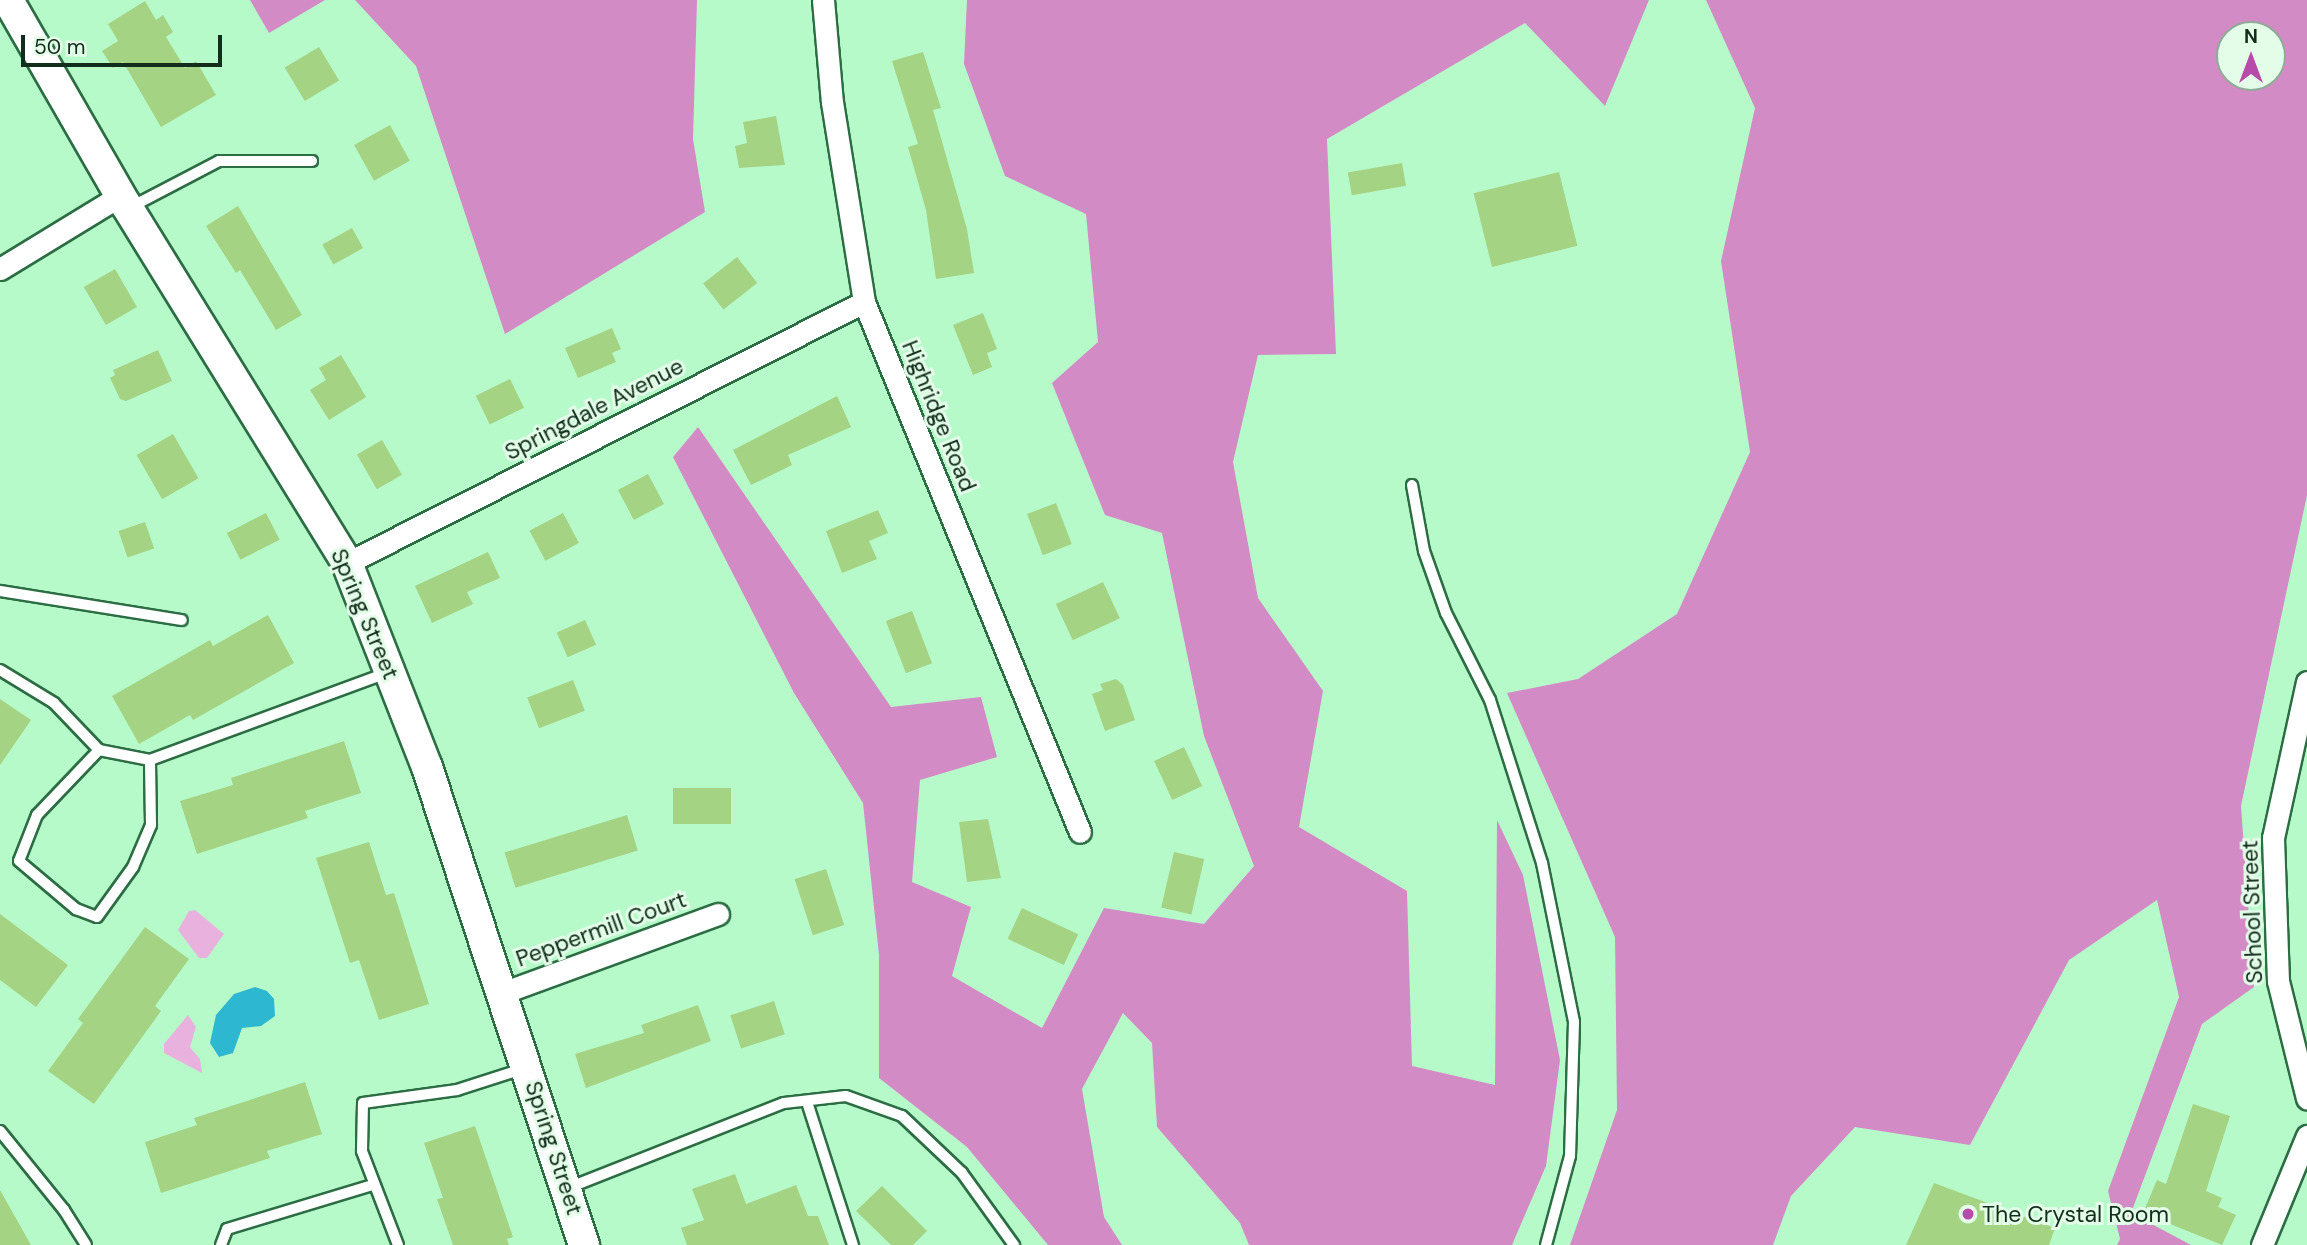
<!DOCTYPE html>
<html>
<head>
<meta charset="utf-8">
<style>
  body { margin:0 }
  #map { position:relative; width:2307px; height:1245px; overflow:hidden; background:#b7faca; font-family:"DM Sans",sans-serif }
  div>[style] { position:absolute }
  .green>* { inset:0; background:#e9b2de }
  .forest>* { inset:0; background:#d38bc6 }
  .water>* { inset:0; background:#2eb7d0 }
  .building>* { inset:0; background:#a4d384; transform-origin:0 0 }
  .roads { filter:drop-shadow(2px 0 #2c6d44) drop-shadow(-2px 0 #2c6d44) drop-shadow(0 2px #2c6d44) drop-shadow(0 -2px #2c6d44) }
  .service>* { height:10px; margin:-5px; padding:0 5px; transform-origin:5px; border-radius:5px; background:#fff }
  .minor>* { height:21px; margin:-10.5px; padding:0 10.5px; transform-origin:10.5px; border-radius:10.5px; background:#fff }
  .secondary>* { height:30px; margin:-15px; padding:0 15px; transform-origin:15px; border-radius:15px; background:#fff }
  .dots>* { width:19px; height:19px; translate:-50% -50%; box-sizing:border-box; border:4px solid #e3fde9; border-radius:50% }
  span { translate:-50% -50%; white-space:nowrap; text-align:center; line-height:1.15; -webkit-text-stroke:6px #e3fde9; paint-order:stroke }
  .street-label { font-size:23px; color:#122d1b }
  .poi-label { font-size:23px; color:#122d1b }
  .left { translate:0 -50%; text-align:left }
  .north { position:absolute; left:2216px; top:21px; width:70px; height:70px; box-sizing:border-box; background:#e3fde9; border:2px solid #8faa97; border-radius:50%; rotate:0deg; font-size:19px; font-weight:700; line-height:28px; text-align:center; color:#122d1b }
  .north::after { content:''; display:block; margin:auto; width:24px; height:32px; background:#b84aa9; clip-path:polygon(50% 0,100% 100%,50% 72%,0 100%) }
  .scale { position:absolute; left:21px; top:35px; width:201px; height:32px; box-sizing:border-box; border:4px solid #122d1b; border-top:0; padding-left:9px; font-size:21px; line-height:24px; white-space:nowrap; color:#122d1b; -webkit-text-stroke:5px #e3fde9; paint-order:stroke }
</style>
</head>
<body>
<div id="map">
  <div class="green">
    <div style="clip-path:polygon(195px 910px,224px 934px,207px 958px,199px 958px,178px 930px,189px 911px)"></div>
    <div style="clip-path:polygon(188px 1015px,196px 1027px,190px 1047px,200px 1059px,202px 1073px,164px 1053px,164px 1044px)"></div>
  </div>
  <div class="forest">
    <div style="clip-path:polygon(250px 0,325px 0,269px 33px)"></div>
    <div style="clip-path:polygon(355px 0,697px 0,693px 139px,705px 212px,505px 334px,416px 66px)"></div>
    <div style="clip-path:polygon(967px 0,1649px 0,1605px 106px,1525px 23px,1327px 139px,1336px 354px,1258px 355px,1233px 462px,1258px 598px,1323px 691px,1299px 827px,1407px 891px,1412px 1066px,1495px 1085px,1497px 820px,1523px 875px,1560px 1060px,1546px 1166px,1512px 1245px,1249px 1245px,1240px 1223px,1157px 1127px,1152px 1043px,1123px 1013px,1082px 1089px,1104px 1217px,1122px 1245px,1048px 1245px,967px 1147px,879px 1078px,879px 955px,863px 803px,794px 693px,673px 457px,698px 427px,891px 707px,981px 697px,997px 757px,920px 780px,912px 882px,971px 907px,952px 976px,1042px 1028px,1104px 908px,1204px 924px,1254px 866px,1204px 736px,1162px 533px,1105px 515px,1052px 383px,1098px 342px,1086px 214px,1005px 176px,964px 64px)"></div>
    <div style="clip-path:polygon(evenodd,1706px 0,2307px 0,2307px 495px,2241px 806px,2254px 987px,2202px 1024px,2131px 1213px,2191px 1245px,2117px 1245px,2120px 1239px,2108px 1191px,2179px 997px,2157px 900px,2069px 960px,1970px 1145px,1855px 1127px,1791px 1196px,1773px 1245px,1570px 1245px,1617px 1110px,1615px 937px,1507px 693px,1578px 679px,1677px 614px,1750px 452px,1721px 261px,1755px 108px,1706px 0,2230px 35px,2272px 35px,2272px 77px,2230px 77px,2230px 35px)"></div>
  </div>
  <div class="water">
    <div style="clip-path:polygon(255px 987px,267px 991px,274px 999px,275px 1016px,261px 1026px,242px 1028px,233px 1053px,219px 1057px,210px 1043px,216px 1015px,234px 994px)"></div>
  </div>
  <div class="building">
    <div style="clip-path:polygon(145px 1px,156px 20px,163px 15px,173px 32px,166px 37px,185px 68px,196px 61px,216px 95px,161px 127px,123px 62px,113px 68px,102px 51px,118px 41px,108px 24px)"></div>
    <div style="left:319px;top:47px;width:39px;height:40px;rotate:59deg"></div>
    <div style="clip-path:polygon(923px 52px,941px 108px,933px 110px,967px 229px,974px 273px,936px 279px,926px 210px,908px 147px,918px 144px,892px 61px)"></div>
    <div style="clip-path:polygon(776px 116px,785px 165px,739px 168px,735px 146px,747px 143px,743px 122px)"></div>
    <div style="left:390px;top:125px;width:41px;height:41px;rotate:61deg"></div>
    <div style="left:1402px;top:163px;width:23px;height:55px;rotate:80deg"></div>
    <div style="left:1559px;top:172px;width:76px;height:88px;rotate:76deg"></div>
    <div style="clip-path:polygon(238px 206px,302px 315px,276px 330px,240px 270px,236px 273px,206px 226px)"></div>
    <div style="left:352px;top:228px;width:23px;height:34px;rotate:61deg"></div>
    <div style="left:737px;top:257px;width:33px;height:43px;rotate:52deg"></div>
    <div style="left:115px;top:269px;width:44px;height:36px;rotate:60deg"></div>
    <div style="clip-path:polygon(983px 313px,997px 349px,987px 353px,992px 367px,973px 375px,953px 325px)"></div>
    <div style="clip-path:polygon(612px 328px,621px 349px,612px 353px,616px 362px,578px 378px,565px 348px)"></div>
    <div style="clip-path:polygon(158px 350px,172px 381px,126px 401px,120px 399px,110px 378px,115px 375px,113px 370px)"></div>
    <div style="clip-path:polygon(341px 355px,366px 397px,329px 420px,310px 390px,326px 380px,319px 368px)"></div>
    <div style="left:510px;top:379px;width:32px;height:38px;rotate:64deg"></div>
    <div style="clip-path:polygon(837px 396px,851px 427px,788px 455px,792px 465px,751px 485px,733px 450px)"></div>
    <div style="left:173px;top:434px;width:51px;height:42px;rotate:60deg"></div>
    <div style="left:382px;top:440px;width:40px;height:29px;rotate:60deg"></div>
    <div style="left:648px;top:474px;width:34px;height:34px;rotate:62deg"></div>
    <div style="left:1056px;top:503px;width:44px;height:31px;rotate:69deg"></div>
    <div style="clip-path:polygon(878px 510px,888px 533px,869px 541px,877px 559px,842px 573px,826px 531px)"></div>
    <div style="left:266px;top:513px;width:30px;height:44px;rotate:63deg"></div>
    <div style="left:563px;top:513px;width:34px;height:38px;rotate:62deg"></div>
    <div style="left:145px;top:522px;width:28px;height:28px;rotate:71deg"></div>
    <div style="clip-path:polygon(488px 552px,500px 578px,467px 592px,473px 604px,432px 623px,415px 586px)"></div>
    <div style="left:1103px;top:582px;width:40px;height:52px;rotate:65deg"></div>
    <div style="left:912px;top:611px;width:56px;height:28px;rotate:69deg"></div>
    <div style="clip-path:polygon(268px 615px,294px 663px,193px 720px,190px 715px,139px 744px,112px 696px,210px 640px,213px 646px)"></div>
    <div style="left:585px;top:620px;width:27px;height:31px;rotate:66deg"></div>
    <div style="clip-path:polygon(1116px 679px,1123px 685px,1135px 720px,1105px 731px,1092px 694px,1103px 690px,1100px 684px)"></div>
    <div style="left:573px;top:680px;width:33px;height:49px;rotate:69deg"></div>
    <div style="clip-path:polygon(0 699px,31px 720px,0 765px)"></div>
    <div style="clip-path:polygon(344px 741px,361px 793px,305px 811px,308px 818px,197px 854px,180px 801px,233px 785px,231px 778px)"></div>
    <div style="left:1184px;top:747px;width:43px;height:33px;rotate:65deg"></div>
    <div style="left:673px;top:788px;width:58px;height:36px"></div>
    <div style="left:627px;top:815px;width:37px;height:128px;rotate:73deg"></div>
    <div style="clip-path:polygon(988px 819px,1001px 878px,967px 882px,959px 822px)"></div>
    <div style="clip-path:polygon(369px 842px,386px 895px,394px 893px,429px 1004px,379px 1020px,359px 960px,350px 963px,316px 858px)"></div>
    <div style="left:1174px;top:852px;width:31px;height:57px;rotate:13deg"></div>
    <div style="left:826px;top:869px;width:59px;height:33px;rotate:72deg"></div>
    <div style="left:1022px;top:908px;width:62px;height:34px;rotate:25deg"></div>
    <div style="clip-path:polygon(0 914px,68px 965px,36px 1007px,0 980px)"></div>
    <div style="clip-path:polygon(145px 927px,189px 959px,155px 1006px,161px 1011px,94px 1104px,48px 1071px,83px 1023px,78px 1019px)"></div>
    <div style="left:774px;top:1001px;width:35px;height:46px;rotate:72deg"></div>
    <div style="clip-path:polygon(698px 1005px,711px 1041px,586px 1088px,575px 1054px,644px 1033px,641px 1025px)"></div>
    <div style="clip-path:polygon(305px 1082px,322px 1134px,267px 1151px,270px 1158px,161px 1193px,145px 1142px,197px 1125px,194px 1118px)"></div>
    <div style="clip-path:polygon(2193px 1104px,2230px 1116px,2206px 1191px,2222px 1198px,2218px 1207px,2236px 1215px,2222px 1245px,2143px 1213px,2157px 1180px,2166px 1184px)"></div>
    <div style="clip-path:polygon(475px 1126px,513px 1237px,507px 1239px,509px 1245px,453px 1245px,437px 1199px,443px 1198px,424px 1143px)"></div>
    <div style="clip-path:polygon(735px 1174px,746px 1204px,796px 1185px,808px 1216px,818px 1216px,829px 1245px,687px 1245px,681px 1228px,704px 1220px,692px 1189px)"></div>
    <div style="clip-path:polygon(1934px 1183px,2055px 1228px,2049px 1245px,1906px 1245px)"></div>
    <div style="clip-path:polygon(882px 1186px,927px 1231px,913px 1245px,891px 1245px,856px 1211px)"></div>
    <div style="clip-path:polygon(0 1190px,31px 1245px,0 1245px)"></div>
  </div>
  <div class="roads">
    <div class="service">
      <div style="left:131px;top:207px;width:99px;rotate:-27.6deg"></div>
      <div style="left:219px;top:161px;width:93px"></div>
      <div style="left:1412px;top:485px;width:67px;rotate:79.7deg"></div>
      <div style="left:1424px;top:551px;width:66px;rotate:70.5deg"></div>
      <div style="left:1446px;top:613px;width:97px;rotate:63.2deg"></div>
      <div style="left:1490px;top:700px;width:171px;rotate:72.3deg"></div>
      <div style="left:1542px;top:863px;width:162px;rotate:78.6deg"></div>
      <div style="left:1574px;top:1022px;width:134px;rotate:91.7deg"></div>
      <div style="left:1570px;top:1156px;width:92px;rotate:105.1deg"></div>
      <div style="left:0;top:591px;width:184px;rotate:9.1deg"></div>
      <div style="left:0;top:670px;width:63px;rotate:31.4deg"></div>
      <div style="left:54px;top:703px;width:65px;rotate:46.2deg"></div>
      <div style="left:99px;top:750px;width:52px;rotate:11.1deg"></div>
      <div style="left:150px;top:760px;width:255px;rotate:-20.2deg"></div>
      <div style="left:99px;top:750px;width:90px;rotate:133.6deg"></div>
      <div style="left:37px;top:815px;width:49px;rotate:111.4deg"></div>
      <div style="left:19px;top:861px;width:75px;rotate:40.1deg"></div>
      <div style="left:76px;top:909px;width:22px;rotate:21deg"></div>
      <div style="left:97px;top:917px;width:62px;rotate:-54.2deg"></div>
      <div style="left:133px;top:867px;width:46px;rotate:-66.8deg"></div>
      <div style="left:151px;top:825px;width:65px;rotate:-90.9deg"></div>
      <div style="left:807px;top:1102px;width:150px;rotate:72.2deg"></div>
      <div style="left:0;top:1131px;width:102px;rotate:51deg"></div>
      <div style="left:64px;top:1210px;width:41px;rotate:57.8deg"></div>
      <div style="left:568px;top:1188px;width:232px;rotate:-21.5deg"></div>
      <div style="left:784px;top:1103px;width:62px;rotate:-6.4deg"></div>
      <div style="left:846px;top:1096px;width:59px;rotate:19.7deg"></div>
      <div style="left:902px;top:1116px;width:83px;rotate:43.5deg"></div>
      <div style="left:962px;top:1173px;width:89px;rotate:54.2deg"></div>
      <div style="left:221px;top:1245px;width:17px;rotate:-69deg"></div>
      <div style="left:227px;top:1229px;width:152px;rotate:-16.8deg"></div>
      <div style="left:398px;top:1245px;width:101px;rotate:-111deg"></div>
      <div style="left:362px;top:1151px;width:48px;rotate:-88.8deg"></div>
      <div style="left:363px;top:1103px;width:95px;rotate:-7.9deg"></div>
      <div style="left:457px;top:1090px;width:71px;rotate:-17.9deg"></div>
    </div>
    <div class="minor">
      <div style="left:823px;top:0;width:102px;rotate:85deg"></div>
      <div style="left:832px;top:102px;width:203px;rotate:80.9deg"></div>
      <div style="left:864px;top:302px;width:572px;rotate:67.83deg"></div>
      <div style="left:0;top:269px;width:142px;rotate:-31.4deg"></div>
      <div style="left:347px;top:563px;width:579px;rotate:-26.79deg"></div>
      <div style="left:2307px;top:682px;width:160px;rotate:102.3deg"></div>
      <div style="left:2273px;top:838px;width:143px;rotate:88deg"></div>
      <div style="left:2278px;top:981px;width:121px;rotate:76.1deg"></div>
      <div style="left:502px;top:993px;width:230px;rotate:-20.1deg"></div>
      <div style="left:2262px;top:1245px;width:118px;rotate:-67.6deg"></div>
    </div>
    <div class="secondary">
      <div style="left:8px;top:0;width:237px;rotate:60.1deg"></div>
      <div style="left:126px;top:205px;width:421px;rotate:58.3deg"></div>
      <div style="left:347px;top:563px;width:219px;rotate:68.6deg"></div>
      <div style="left:427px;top:767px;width:503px;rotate:71.82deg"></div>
    </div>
  </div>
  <div class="dots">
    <div style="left:1968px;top:1214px;background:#b84aa9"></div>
  </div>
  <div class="street-label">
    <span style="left:594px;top:409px;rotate:-27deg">Springdale Avenue</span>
    <span style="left:939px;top:416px;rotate:68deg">Highridge Road</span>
    <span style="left:365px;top:614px;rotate:67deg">Spring Street</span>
    <span style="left:2252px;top:912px;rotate:-92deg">School Street</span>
    <span style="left:601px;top:929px;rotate:-20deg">Peppermill Court</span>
    <span style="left:554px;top:1148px;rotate:72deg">Spring Street</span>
  </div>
  <div class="poi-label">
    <span class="left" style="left:1982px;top:1214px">The Crystal Room</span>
  </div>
  <div class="north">N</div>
  <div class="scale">50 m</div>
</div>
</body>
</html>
